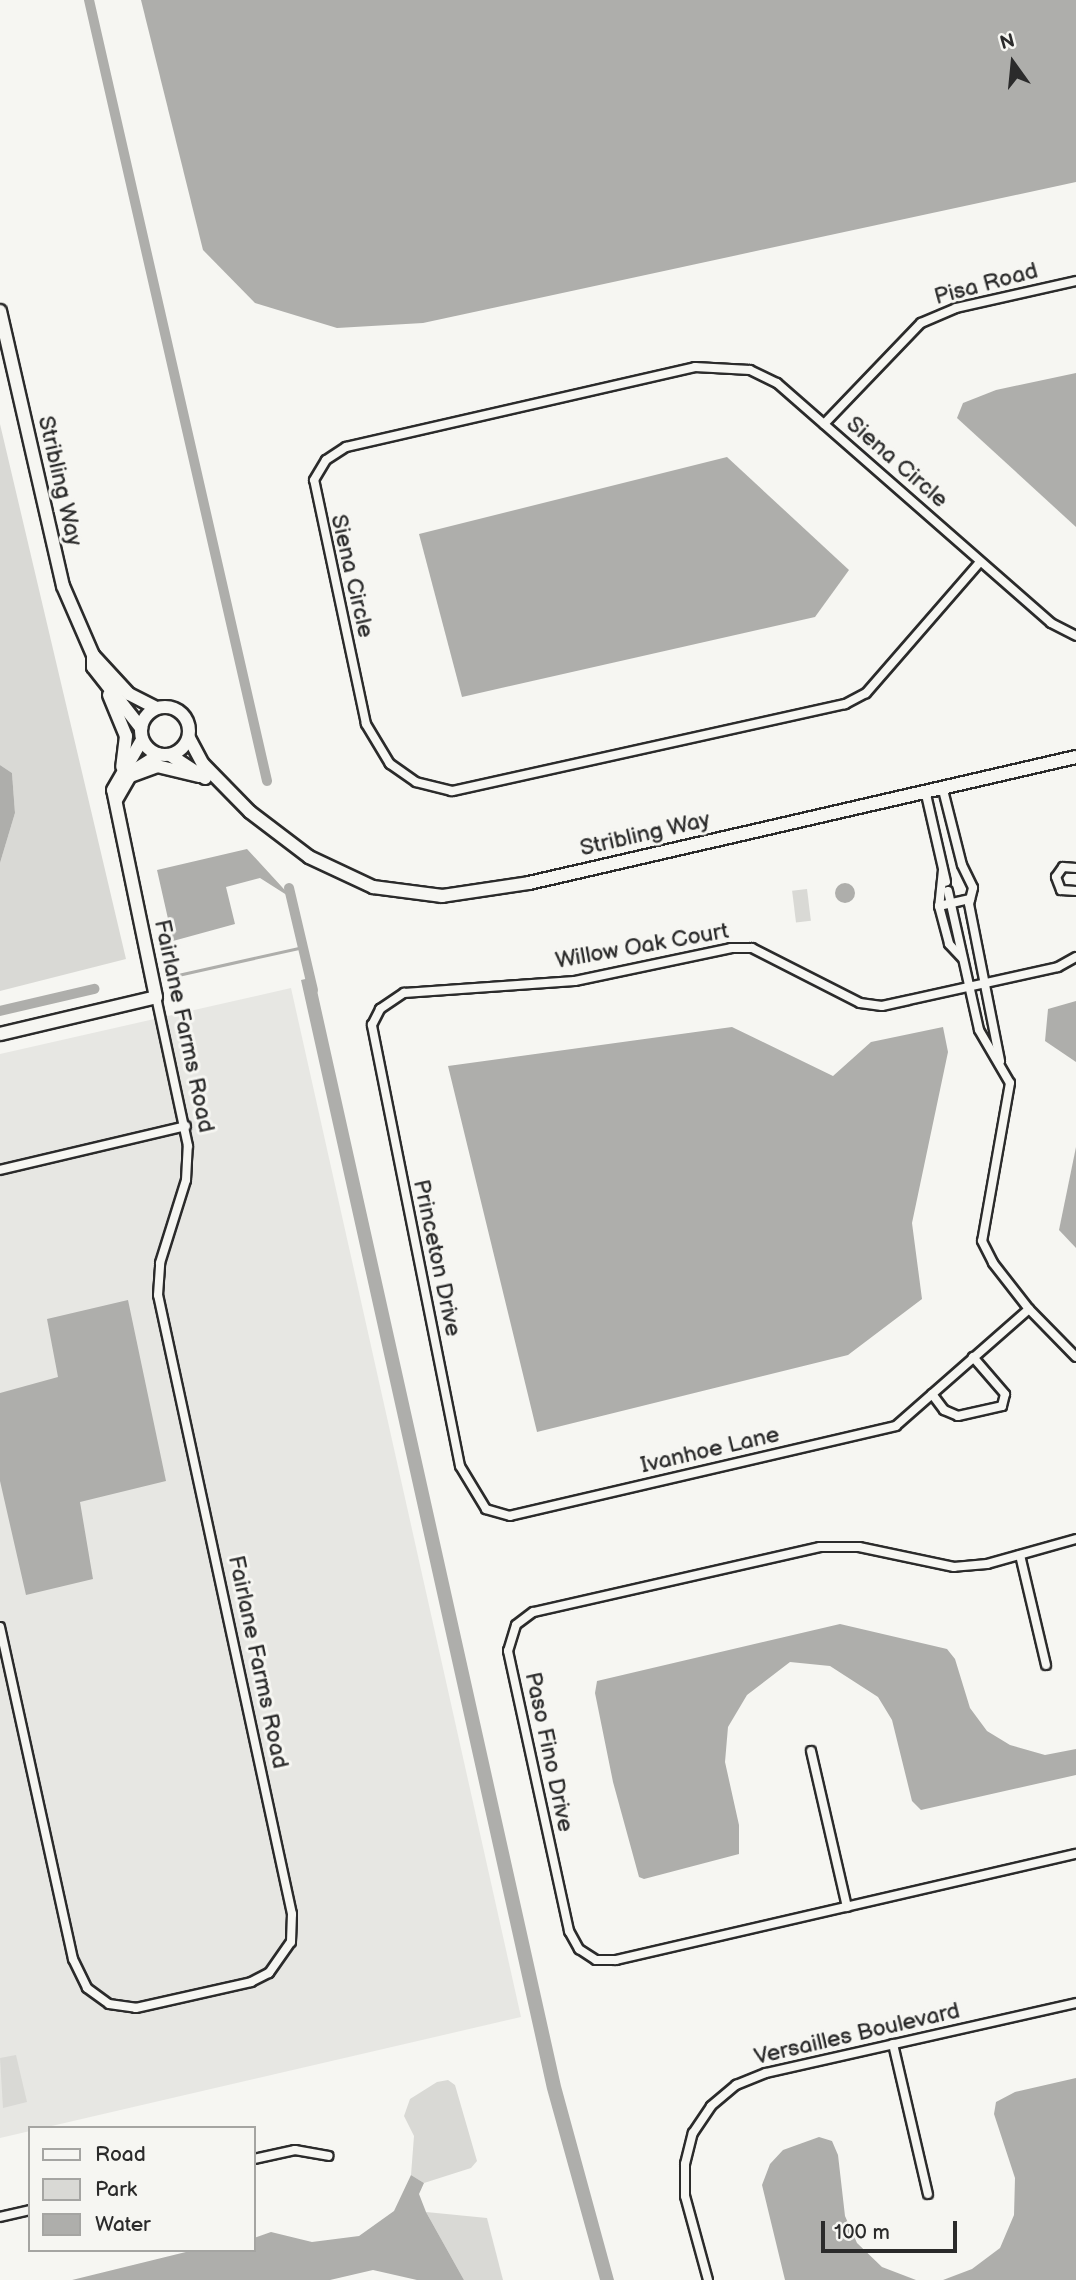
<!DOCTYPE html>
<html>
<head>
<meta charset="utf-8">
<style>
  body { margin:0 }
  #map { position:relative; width:1076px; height:2280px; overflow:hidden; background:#f6f6f2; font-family:"Balsamiq Sans",sans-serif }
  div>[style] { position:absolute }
  .built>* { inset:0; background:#e7e7e3 }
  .green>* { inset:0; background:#d9d9d5; transform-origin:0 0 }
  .water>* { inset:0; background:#aeaeab }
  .round { border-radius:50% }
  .stream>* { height:2.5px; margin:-1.25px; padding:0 1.25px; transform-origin:1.25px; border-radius:1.25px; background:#aeaeab }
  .canal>* { height:10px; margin:-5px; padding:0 5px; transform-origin:5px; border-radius:5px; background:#aeaeab }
  .roads { filter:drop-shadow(2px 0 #2b2b2b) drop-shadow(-2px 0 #2b2b2b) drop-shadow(0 2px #2b2b2b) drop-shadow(0 -2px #2b2b2b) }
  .street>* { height:8px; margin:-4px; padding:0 4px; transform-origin:4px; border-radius:4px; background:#f6f6f2 }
  .secondary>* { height:12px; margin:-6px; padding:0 6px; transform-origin:6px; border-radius:6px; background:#f6f6f2 }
  .secondary>.ring { margin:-6px; padding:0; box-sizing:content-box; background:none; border:12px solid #f6f6f2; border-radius:50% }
  span { translate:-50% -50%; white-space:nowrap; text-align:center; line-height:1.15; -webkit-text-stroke:6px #f6f6f2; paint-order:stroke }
  .street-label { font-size:23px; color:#2b2b2b }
  .legend { position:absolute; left:28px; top:2126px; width:228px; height:126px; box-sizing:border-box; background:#f6f6f2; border:2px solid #a5a5a2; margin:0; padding:9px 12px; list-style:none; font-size:21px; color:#2b2b2b }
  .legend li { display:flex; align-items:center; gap:14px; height:35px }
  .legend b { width:35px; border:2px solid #a5a5a2 }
  .north { position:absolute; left:978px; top:28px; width:70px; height:70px; -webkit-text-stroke:5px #f6f6f2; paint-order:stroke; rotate:345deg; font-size:19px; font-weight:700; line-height:28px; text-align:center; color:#2b2b2b }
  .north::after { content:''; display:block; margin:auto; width:24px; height:32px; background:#2b2b2b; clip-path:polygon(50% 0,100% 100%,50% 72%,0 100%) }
  .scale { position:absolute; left:821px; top:2221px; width:136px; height:32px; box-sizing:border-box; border:4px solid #2b2b2b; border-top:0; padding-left:9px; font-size:21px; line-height:24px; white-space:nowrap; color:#2b2b2b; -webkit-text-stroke:5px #f6f6f2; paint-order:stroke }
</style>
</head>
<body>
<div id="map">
  <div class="built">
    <div style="clip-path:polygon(291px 988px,521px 2017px,0 2138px,0 1054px)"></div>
  </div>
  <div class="green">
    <div style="clip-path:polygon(0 424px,126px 959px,0 991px,0 863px,15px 813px,12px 773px,0 765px)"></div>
    <div style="left:807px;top:889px;width:32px;height:15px;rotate:83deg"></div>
    <div style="clip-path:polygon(16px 2055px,27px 2102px,3px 2108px,0 2058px)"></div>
    <div style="clip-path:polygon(448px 2080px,455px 2085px,477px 2161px,471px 2168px,424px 2183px,411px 2175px,414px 2136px,404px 2116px,410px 2099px,437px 2082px)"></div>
    <div style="clip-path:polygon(426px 2212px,487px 2218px,503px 2280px,464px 2280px)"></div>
  </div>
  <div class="water">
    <div style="clip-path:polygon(141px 0,1076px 0,1076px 182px,423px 323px,337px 328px,255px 303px,203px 250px)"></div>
    <div style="clip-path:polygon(1076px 373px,1076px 527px,957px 418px,963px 403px,996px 390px)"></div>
    <div style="clip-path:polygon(727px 457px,849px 570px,815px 617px,462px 697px,419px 534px)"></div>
    <div style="clip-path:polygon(0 765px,12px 773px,15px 813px,0 863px)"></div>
    <div style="clip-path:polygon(247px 849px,293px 899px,260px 878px,226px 887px,235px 924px,173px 941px,157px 870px)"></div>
    <div class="round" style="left:835px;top:883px;width:20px;height:20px"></div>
    <div style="clip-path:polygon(314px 977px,561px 2086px,614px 2280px,600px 2280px,547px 2089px,301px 980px)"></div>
    <div style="clip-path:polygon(1076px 1001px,1076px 1062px,1045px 1041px,1048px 1009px)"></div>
    <div style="clip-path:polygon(732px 1027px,833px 1076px,871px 1042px,943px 1027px,948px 1052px,912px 1223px,922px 1299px,848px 1355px,537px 1432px,448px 1066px)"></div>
    <div style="clip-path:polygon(1076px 1147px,1076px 1248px,1059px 1230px)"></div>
    <div style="clip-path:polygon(128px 1300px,166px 1481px,80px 1502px,93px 1579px,26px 1595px,0 1481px,0 1393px,58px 1377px,47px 1319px)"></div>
    <div style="clip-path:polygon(840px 1624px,947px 1649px,955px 1659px,970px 1708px,987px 1731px,1010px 1745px,1045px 1755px,1076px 1749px,1076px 1775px,921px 1810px,912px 1801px,892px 1720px,878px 1697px,830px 1666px,790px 1662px,747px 1695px,728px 1727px,725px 1762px,739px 1825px,739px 1854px,644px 1879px,639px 1877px,613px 1782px,595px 1693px,597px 1681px)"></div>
    <div style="clip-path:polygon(1076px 2078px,1076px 2280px,943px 2280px,972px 2269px,1000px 2248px,1014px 2215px,1015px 2178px,994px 2114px,996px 2102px,1015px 2092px)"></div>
    <div style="clip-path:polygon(819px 2137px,832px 2141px,838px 2155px,845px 2216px,857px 2243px,882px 2267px,916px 2280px,785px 2280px,762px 2185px,770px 2164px,783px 2150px)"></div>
    <div style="clip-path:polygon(411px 2175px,424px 2183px,419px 2194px,426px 2212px,464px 2280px,417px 2280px,373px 2270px,330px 2280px,72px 2280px,194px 2250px,254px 2250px,254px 2238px,271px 2232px,312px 2242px,359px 2236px,394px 2211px)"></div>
  </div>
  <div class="stream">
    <div style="left:178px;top:975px;width:128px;rotate:-12.6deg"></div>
  </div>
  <div class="canal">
    <div style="left:89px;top:0;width:801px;rotate:77.16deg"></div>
    <div style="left:289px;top:888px;width:105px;rotate:76.8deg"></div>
    <div style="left:0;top:1011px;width:97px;rotate:-13.2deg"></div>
  </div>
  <div class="roads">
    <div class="street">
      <div style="left:824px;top:424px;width:140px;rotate:-46.2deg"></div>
      <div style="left:921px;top:323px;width:38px;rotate:-23deg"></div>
      <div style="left:956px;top:308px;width:123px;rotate:-12.7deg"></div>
      <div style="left:980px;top:562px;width:174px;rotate:131deg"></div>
      <div style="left:866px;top:693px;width:24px;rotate:152deg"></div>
      <div style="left:845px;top:704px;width:403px;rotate:167.5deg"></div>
      <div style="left:452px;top:791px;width:37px;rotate:-166deg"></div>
      <div style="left:416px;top:782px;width:32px;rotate:-145deg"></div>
      <div style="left:390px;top:764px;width:47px;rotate:-121deg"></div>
      <div style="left:366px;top:724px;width:249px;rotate:-102deg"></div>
      <div style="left:314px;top:480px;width:23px;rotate:-59deg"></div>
      <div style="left:326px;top:460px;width:24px;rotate:-33deg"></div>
      <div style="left:346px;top:447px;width:358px;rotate:-12.9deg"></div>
      <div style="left:695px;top:367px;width:55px;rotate:3.1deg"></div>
      <div style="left:750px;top:370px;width:30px;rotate:26deg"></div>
      <div style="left:777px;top:383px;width:364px;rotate:41.2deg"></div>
      <div style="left:1051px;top:623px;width:28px;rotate:27deg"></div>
      <div style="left:942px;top:786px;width:81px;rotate:75.8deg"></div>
      <div style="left:962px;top:865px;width:25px;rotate:64deg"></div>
      <div style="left:973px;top:888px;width:16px;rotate:104deg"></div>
      <div style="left:969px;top:904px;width:160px;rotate:78.8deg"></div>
      <div style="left:925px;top:790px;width:94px;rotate:77.1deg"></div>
      <div style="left:1076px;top:868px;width:13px;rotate:-176deg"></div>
      <div style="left:1063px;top:867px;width:12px;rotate:125deg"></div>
      <div style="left:1056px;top:877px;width:14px;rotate:69deg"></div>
      <div style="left:1061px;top:890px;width:15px;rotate:4deg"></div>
      <div style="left:943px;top:870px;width:36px;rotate:96deg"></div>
      <div style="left:939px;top:906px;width:39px;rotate:75deg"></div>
      <div style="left:949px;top:944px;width:19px;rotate:47deg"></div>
      <div style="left:948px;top:891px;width:142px;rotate:77.4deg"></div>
      <div style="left:979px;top:1030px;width:61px;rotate:59.7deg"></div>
      <div style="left:1010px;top:1083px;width:160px;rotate:100deg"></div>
      <div style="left:982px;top:1241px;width:25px;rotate:63deg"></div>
      <div style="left:993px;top:1263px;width:58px;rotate:52deg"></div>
      <div style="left:1029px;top:1309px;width:67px;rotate:45.6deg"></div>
      <div style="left:939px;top:906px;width:32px;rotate:-13deg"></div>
      <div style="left:0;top:1170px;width:191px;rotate:-13.3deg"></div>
      <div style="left:1029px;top:1309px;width:177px;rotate:138.7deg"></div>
      <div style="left:896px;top:1426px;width:396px;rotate:166.9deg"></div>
      <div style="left:510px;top:1516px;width:25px;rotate:-164deg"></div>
      <div style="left:486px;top:1509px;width:50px;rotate:-121.2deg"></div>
      <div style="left:460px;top:1466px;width:450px;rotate:-101.3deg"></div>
      <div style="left:372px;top:1025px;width:18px;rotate:-63deg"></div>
      <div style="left:380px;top:1009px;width:29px;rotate:-34deg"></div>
      <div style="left:404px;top:993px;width:171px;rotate:-4deg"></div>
      <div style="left:575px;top:981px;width:159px;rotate:-11.9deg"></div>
      <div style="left:731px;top:948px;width:21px"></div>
      <div style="left:752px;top:948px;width:121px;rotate:27deg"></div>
      <div style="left:860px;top:1003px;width:22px;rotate:8deg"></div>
      <div style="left:882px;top:1006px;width:180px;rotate:-12.5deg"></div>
      <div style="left:1058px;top:967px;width:21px;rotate:-29deg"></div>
      <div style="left:932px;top:1394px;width:20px;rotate:53deg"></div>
      <div style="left:944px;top:1410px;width:15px;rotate:23deg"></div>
      <div style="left:958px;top:1416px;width:45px;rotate:-12.8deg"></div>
      <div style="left:1002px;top:1406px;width:12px;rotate:-76deg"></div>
      <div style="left:1005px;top:1394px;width:49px;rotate:-130.9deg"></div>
      <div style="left:1076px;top:1539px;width:92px;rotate:164.3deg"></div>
      <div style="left:987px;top:1564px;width:33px;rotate:175deg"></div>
      <div style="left:954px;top:1567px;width:97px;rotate:-168.1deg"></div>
      <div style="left:859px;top:1547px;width:39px;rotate:180deg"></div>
      <div style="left:820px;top:1547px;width:294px;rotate:167.2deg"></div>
      <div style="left:533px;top:1612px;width:21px;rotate:143deg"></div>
      <div style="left:516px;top:1625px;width:27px;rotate:107deg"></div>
      <div style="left:508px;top:1651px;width:287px;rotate:77.7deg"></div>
      <div style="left:569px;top:1931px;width:21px;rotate:61deg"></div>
      <div style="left:579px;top:1949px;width:20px;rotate:33deg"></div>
      <div style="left:596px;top:1960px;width:20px"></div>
      <div style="left:616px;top:1960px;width:472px;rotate:-13deg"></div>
      <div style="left:1020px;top:1555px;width:113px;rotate:76.7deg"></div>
      <div style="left:0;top:1627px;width:340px;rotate:77.6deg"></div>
      <div style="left:73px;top:1959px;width:32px;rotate:64deg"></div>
      <div style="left:87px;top:1988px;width:27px;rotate:36deg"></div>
      <div style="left:109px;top:2004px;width:27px;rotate:8deg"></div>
      <div style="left:136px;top:2008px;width:118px;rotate:-12.7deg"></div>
      <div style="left:251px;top:1982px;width:20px;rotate:-27deg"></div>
      <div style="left:269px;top:1973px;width:38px;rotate:-55deg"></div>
      <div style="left:291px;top:1942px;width:28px;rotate:-88deg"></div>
      <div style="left:292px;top:1914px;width:633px;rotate:-102.21deg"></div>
      <div style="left:158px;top:1295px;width:32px;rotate:-86deg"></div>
      <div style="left:160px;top:1263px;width:87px;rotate:-72.6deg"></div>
      <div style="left:186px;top:1180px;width:34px;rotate:-87deg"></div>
      <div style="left:188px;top:1146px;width:152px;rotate:-102.1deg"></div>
      <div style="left:811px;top:1751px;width:160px;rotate:77deg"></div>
      <div style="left:893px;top:2044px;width:154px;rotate:76.9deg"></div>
      <div style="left:254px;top:2159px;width:42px;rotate:-12.4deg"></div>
      <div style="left:295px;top:2150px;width:34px;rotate:10deg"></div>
      <div style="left:0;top:2217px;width:31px;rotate:-13deg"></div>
      <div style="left:708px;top:2280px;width:87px;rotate:-105.3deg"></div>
      <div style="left:685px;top:2196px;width:32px;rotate:-90deg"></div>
      <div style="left:685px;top:2164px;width:32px;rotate:-76deg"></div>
      <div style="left:693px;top:2133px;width:32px;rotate:-56deg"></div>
      <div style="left:711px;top:2106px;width:33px;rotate:-40deg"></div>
      <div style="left:736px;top:2085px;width:32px;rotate:-22deg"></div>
      <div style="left:766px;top:2073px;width:318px;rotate:-12.7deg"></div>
    </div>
    <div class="secondary">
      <div style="left:0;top:311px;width:282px;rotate:77.1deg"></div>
      <div style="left:63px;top:586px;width:75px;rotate:66.5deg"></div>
      <div style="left:93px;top:655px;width:12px;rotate:90deg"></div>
      <div style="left:93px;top:667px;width:78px;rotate:51.8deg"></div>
      <div style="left:93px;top:655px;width:53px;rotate:47.3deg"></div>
      <div style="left:129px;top:694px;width:31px;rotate:27deg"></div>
      <div style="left:109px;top:695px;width:44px;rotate:67.5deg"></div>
      <div style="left:126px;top:736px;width:31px;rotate:97deg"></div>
      <div class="ring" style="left:141px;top:707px;width:36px;height:36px"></div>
      <div style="left:189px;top:738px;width:30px;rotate:62deg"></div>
      <div style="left:203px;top:764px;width:67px;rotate:45.6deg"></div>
      <div style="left:250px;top:812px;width:74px;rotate:37.3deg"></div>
      <div style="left:309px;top:857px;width:71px;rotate:25.1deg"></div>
      <div style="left:373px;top:887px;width:70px;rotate:7.4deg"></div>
      <div style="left:442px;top:896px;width:88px;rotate:-8.5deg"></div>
      <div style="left:529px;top:883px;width:561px;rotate:-12.97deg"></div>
      <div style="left:170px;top:755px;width:42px;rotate:33.3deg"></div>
      <div style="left:130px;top:776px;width:29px;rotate:-20deg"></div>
      <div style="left:157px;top:766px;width:43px;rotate:13.4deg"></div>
      <div style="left:116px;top:800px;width:34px;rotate:-60deg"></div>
      <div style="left:133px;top:771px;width:31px;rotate:-32deg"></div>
      <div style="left:0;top:1034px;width:160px;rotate:-13.3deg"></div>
      <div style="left:156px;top:997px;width:211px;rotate:-101.7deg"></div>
      <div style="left:113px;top:790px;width:58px;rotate:-59.9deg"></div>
    </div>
  </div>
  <div class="street-label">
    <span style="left:986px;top:284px;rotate:-15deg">Pisa Road</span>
    <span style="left:897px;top:462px;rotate:41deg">Siena Circle</span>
    <span style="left:60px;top:481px;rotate:77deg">Stribling Way</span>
    <span style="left:352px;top:576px;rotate:77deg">Siena Circle</span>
    <span style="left:645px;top:834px;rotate:-13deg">Stribling Way</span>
    <span style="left:642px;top:946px;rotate:-10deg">Willow Oak Court</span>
    <span style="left:184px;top:1026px;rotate:78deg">Fairlane Farms Road</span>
    <span style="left:437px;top:1258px;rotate:78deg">Princeton Drive</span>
    <span style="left:710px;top:1450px;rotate:-13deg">Ivanhoe Lane</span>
    <span style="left:258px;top:1662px;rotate:78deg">Fairlane Farms Road</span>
    <span style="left:549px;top:1752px;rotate:78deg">Paso Fino Drive</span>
    <span style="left:857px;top:2034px;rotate:-13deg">Versailles Boulevard</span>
  </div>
  <ul class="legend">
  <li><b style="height:9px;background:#f6f6f2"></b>Road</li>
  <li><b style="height:19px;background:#d9d9d5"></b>Park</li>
  <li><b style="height:19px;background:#aeaeab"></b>Water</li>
  </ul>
  <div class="north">N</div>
  <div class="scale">100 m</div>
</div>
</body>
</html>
